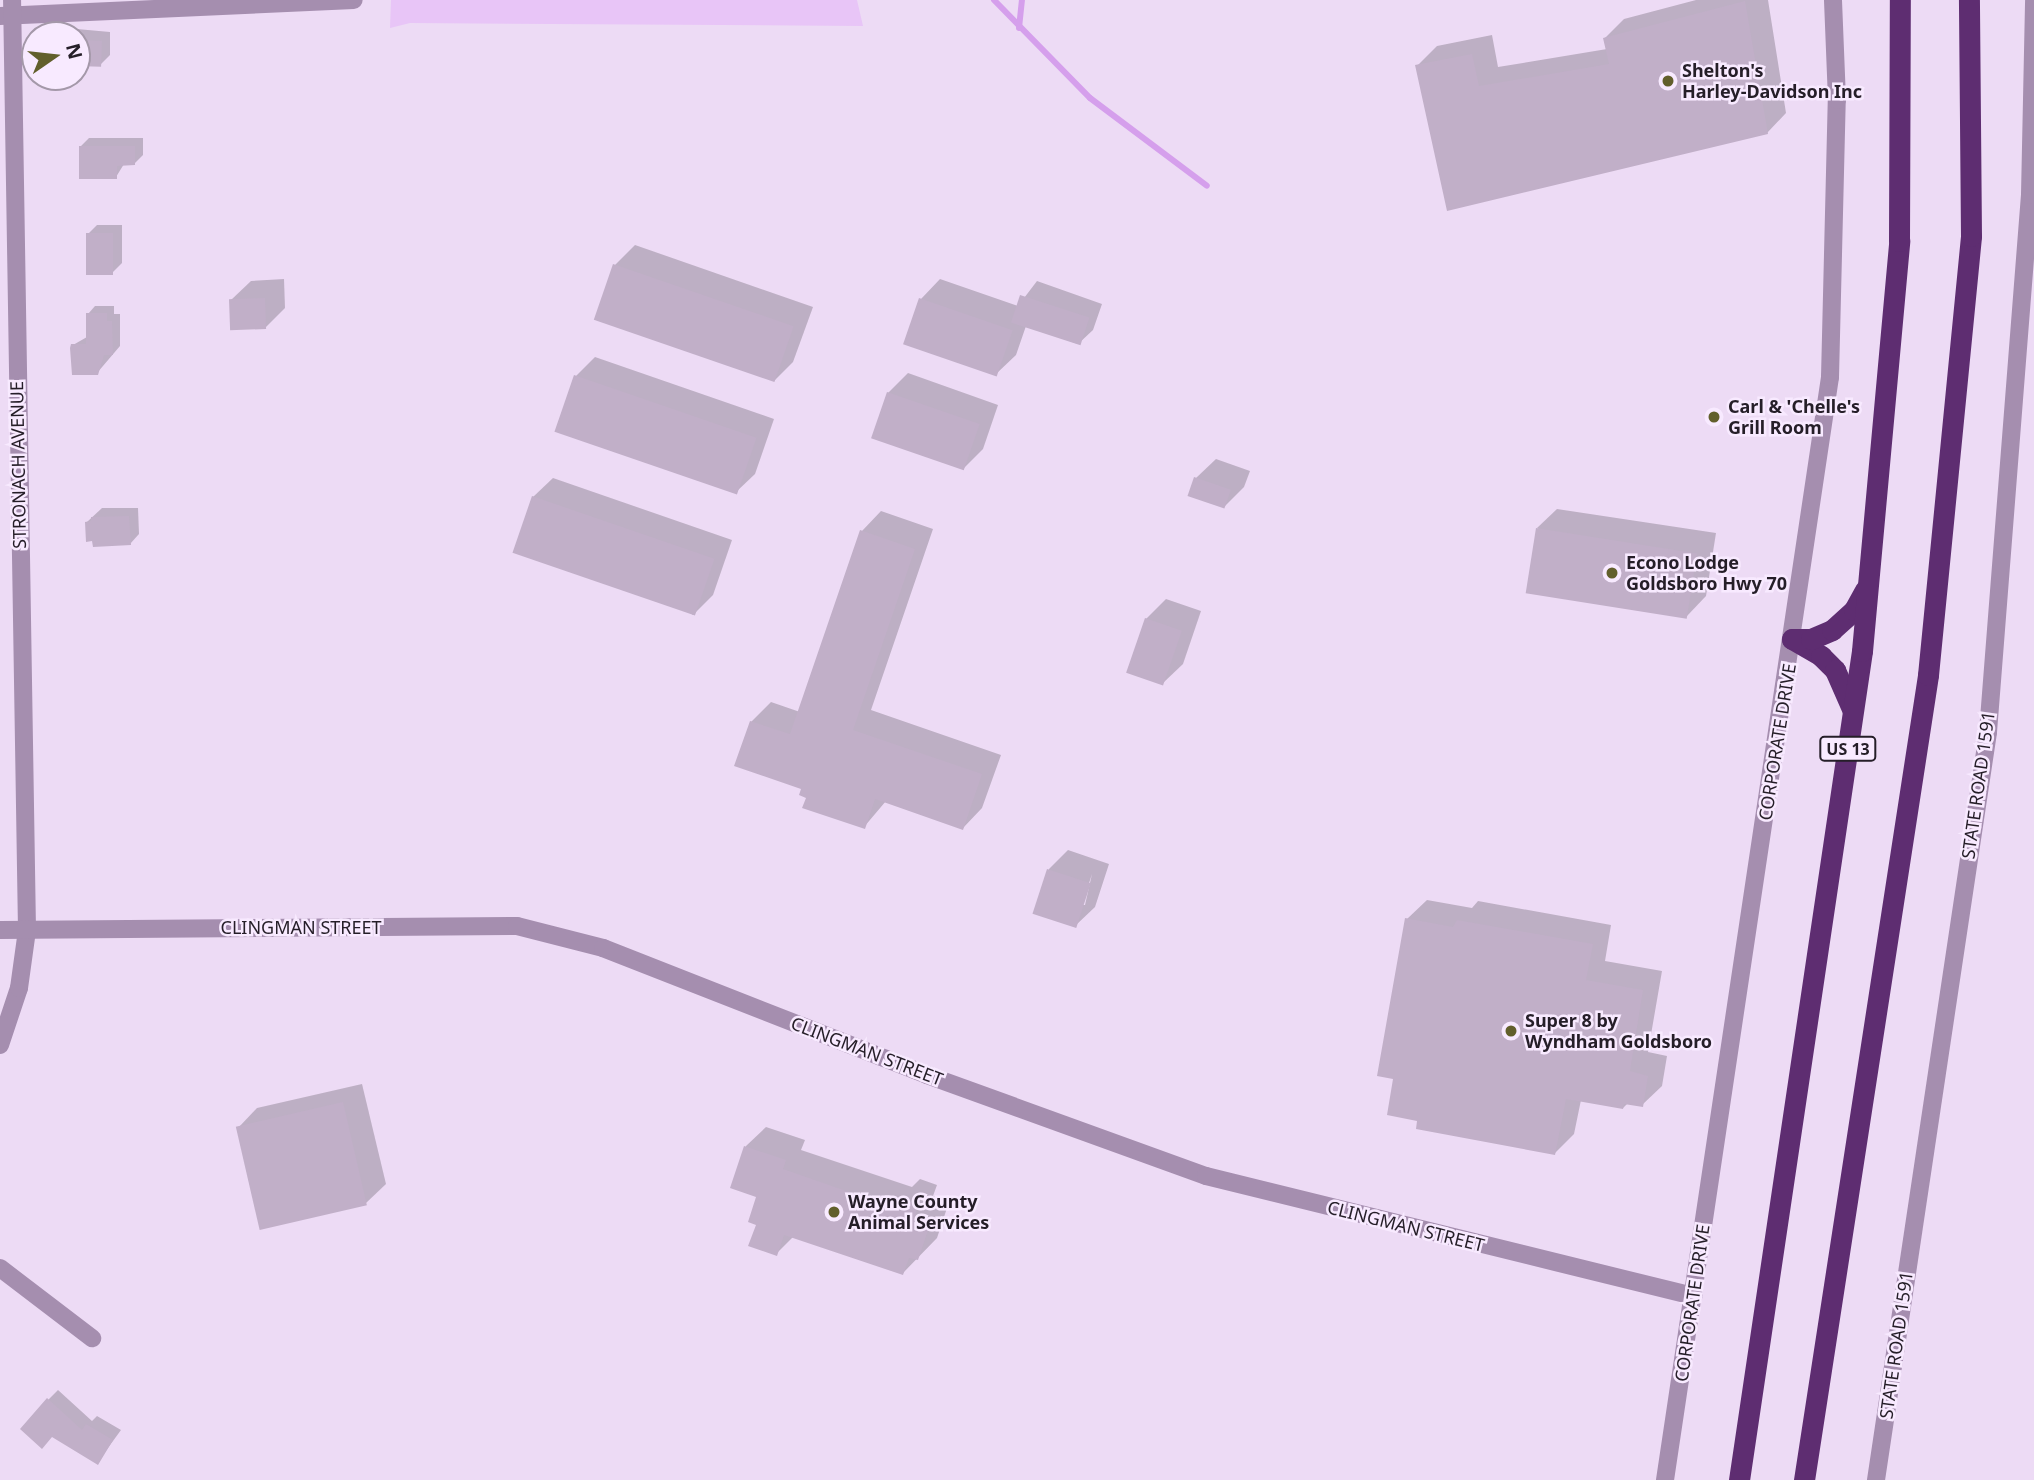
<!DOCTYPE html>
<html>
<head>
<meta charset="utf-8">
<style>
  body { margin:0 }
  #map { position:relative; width:2034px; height:1480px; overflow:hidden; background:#eddbf5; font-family:"Noto Sans",sans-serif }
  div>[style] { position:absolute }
  .green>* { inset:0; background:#e8c5f7 }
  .shadow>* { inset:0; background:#0003 }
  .stream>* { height:6px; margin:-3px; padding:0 3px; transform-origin:3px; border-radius:3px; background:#d59fec }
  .building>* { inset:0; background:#c1afc8; transform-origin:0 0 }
  .minor>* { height:18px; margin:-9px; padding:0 9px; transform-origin:9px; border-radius:9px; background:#a58eaf }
  .tertiary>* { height:18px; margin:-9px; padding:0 9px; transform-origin:9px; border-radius:9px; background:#a58eaf }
  .motorway>* { height:21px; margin:-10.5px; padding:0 10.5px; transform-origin:10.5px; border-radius:10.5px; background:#5e2d71 }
  .dots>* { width:19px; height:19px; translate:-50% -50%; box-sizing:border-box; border:4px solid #f8eaff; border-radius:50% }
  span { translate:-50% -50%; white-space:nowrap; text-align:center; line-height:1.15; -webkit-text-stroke:5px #f8eaff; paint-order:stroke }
  .shield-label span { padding:2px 5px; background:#f8eaff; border:2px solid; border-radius:5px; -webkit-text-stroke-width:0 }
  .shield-label { font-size:16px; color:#251e28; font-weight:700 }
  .poi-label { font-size:18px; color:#251e28; font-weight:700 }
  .left { translate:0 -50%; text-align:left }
  .street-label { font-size:18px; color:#251e28 }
  .north { position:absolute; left:21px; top:21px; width:70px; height:70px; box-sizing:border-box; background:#f8eaff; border:2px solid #a498a9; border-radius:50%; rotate:76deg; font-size:19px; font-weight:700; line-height:28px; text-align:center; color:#251e28 }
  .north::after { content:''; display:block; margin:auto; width:24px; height:32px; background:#625f2c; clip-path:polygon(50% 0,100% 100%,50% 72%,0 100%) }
</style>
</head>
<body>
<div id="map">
  <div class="green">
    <div style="clip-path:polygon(391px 0,857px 0,863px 26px,410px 23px,390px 28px)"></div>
  </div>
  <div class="shadow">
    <div style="clip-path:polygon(1696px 0,1768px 0,1786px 113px,1767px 133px,1448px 209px,1417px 66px,1437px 46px,1492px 35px,1498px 67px,1607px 49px,1605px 38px,1624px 19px)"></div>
    <div style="clip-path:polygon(77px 29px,110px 32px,110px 55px,101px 64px,77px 61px,77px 35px,70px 35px)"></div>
    <div style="clip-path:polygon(89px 138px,143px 138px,143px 155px,135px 163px,124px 164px,116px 177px,80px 147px)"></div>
    <div style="clip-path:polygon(97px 225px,122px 225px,122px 263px,112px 273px,88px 234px)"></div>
    <div style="clip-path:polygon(635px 245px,813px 307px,793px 362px,774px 381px,596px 319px,615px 265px)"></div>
    <div style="clip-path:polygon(284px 279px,285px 308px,266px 327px,231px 300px,251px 281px)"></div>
    <div style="clip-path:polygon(940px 279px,1018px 306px,1037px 281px,1102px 304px,1093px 330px,1078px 344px,1026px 326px,1016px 355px,996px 374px,921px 299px)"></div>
    <div style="clip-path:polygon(95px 306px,114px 306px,114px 314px,120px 314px,120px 346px,97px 373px,73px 345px,87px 337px,88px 314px)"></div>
    <div style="clip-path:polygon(595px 357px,774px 419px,755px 474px,735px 493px,576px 376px)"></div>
    <div style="clip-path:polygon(908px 373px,998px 405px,983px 449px,963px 469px,888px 393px)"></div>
    <div style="clip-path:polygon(1216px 459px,1250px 471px,1244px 487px,1225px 506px,1196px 478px)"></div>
    <div style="clip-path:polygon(553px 478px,732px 540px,713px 595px,693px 615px,533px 497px)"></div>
    <div style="clip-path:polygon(102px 508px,138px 508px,139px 534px,130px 544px,94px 540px,87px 522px)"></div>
    <div style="clip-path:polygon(1557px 509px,1716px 533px,1706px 596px,1687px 616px,1537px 528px)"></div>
    <div style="clip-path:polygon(881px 511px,933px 529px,871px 710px,1001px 755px,982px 808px,963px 828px,886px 801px,864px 827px,808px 797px,751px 722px,771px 702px,800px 712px,862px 531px)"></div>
    <div style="clip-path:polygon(1166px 599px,1201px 611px,1183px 664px,1163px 683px,1146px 619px)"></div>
    <div style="clip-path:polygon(evenodd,1068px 850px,1109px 864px,1095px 907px,1075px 926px,1034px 912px,1049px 869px,1068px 850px,1092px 874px,1085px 905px,1082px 905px,1092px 874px)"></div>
    <div style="clip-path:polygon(1427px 900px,1472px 908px,1478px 901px,1611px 925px,1605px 961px,1662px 971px,1648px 1052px,1667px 1056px,1662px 1086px,1642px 1105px,1628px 1103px,1623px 1108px,1581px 1100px,1574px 1134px,1555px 1153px,1419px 1119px,1395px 1078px,1407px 919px)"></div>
    <div style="clip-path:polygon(362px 1084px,386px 1184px,366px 1203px,238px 1128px,257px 1108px)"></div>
    <div style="clip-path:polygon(766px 1127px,805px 1140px,801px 1150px,912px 1187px,920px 1179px,937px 1185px,933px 1196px,949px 1202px,937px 1238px,903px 1273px,794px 1236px,776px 1254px,758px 1224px,759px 1196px,732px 1187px,746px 1146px)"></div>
    <div style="clip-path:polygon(58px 1390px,92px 1421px,97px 1416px,121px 1430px,97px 1463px,53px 1435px,48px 1400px)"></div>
  </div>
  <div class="stream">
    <div style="left:994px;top:0;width:137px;rotate:45.6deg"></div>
    <div style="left:1090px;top:98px;width:146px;rotate:36.9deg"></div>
    <div style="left:1019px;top:28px;width:28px;rotate:-84deg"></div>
  </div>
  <div class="building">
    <div style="clip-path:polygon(1745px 1px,1768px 134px,1447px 211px,1415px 65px,1472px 54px,1479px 86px,1609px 64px,1603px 38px)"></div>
    <div style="left:77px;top:40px;width:25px;height:26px;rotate:2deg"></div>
    <div style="clip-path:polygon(79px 146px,135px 146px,135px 165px,117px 166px,117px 179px,79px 179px)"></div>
    <div style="left:86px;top:233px;width:27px;height:42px"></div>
    <div style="left:613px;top:264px;width:191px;height:59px;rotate:19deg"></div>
    <div style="left:1020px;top:295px;width:73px;height:29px;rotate:18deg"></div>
    <div style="left:265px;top:298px;width:31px;height:36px;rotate:88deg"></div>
    <div style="left:919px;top:298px;width:99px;height:49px;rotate:19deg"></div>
    <div style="clip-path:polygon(86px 313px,107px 313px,107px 321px,112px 321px,113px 355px,104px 355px,98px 375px,72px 375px,70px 348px,71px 344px,86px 344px)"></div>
    <div style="left:574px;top:375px;width:193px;height:60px;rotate:19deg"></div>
    <div style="left:887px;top:392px;width:98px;height:49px;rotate:19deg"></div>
    <div style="left:1194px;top:477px;width:39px;height:20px;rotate:19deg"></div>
    <div style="left:532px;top:496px;width:193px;height:60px;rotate:19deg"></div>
    <div style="clip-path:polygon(129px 516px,131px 545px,93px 547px,92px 541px,86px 542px,85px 522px,91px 521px,91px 517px)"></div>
    <div style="left:1536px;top:528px;width:163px;height:66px;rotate:9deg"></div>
    <div style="clip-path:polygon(860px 530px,915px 549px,853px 730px,982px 774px,963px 830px,875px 799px,865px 829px,802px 808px,806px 798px,799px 795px,801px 789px,734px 766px,750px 721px,790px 734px)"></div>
    <div style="left:1145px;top:618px;width:39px;height:58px;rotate:19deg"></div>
    <div style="left:1047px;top:869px;width:46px;height:47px;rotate:18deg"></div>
    <div style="clip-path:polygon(1405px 918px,1453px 927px,1457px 920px,1593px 944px,1586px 980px,1643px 990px,1630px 1071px,1648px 1076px,1643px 1107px,1624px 1104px,1623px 1109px,1566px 1099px,1555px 1155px,1416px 1129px,1417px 1121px,1387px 1115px,1393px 1079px,1377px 1076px)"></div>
    <div style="left:343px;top:1102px;width:106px;height:110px;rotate:77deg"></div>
    <div style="clip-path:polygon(744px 1146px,786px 1160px,783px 1169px,895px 1208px,899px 1198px,918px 1205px,915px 1216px,931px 1221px,918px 1260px,909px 1258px,903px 1275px,784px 1235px,777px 1256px,748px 1246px,756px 1225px,748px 1222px,756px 1197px,730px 1188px)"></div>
    <div style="clip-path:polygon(47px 1398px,82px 1430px,86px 1424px,113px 1440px,98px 1465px,52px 1437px,42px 1449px,20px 1429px)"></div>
  </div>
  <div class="minor">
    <div style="left:0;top:16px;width:354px;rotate:-2.6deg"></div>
    <div style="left:0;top:1045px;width:60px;rotate:-71.6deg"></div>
    <div style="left:19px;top:988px;width:59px;rotate:-82.1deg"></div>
    <div style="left:27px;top:930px;width:930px;rotate:-90.92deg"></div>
    <div style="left:0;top:1268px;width:116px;rotate:37.3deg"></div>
    <div style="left:1876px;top:1480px;width:756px;rotate:-81.48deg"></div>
    <div style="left:1988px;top:732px;width:539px;rotate:-85.53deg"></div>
    <div style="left:2030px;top:195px;width:195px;rotate:-88.8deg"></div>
  </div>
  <div class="tertiary">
    <div style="left:0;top:930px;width:517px;rotate:-0.44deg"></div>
    <div style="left:517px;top:926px;width:89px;rotate:14.3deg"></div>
    <div style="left:603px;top:948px;width:348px;rotate:21.4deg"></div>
    <div style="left:927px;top:1075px;width:297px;rotate:19.9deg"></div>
    <div style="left:1206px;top:1176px;width:502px;rotate:13.84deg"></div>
    <div style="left:1665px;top:1480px;width:1115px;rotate:-81.49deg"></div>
    <div style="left:1830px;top:377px;width:277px;rotate:-88.6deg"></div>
    <div style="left:1837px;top:100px;width:100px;rotate:-92.3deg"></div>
  </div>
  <div class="motorway">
    <div style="left:1792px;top:639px;width:34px;rotate:30deg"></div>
    <div style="left:1821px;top:656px;width:20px;rotate:45deg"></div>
    <div style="left:1835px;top:670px;width:43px;rotate:66.4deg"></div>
    <div style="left:1792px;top:639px;width:19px"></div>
    <div style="left:1811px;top:639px;width:23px;rotate:-23deg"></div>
    <div style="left:1832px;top:630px;width:30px;rotate:-42deg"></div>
    <div style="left:1854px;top:610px;width:23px;rotate:-61deg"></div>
    <div style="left:1739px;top:1480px;width:838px;rotate:-81.56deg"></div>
    <div style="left:1862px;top:651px;width:412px;rotate:-84.8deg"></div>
    <div style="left:1899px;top:241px;width:241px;rotate:-89.8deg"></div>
    <div style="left:1804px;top:1480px;width:814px;rotate:-81.24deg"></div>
    <div style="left:1928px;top:675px;width:441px;rotate:-84.4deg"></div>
    <div style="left:1971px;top:236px;width:236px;rotate:-90.5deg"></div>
  </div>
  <div class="dots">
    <div style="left:1668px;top:81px;background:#625f2c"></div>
    <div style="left:1714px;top:417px;background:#625f2c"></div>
    <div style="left:1612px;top:573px;background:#625f2c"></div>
    <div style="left:1511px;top:1031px;background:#625f2c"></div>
    <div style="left:834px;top:1212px;background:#625f2c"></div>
  </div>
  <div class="shield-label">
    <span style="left:1848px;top:749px">US 13</span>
  </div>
  <div class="poi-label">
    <span class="left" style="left:1682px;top:81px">Shelton's<br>Harley-Davidson Inc</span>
    <span class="left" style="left:1728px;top:417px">Carl &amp; 'Chelle's<br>Grill Room</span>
    <span class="left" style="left:1626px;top:573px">Econo Lodge<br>Goldsboro Hwy 70</span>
    <span class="left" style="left:1525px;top:1031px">Super 8 by<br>Wyndham Goldsboro</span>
    <span class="left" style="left:848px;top:1212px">Wayne County<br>Animal Services</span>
  </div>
  <div class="street-label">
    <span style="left:18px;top:465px;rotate:-91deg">STRONACH AVENUE</span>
    <span style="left:1777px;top:742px;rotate:-81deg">CORPORATE DRIVE</span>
    <span style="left:1978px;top:785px;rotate:-82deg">STATE ROAD 1591</span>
    <span style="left:301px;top:927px">CLINGMAN STREET</span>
    <span style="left:867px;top:1051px;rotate:21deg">CLINGMAN STREET</span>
    <span style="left:1406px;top:1226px;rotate:14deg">CLINGMAN STREET</span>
    <span style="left:1692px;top:1303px;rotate:-82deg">CORPORATE DRIVE</span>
    <span style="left:1896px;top:1345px;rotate:-82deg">STATE ROAD 1591</span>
  </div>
  <div class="north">N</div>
</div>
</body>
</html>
